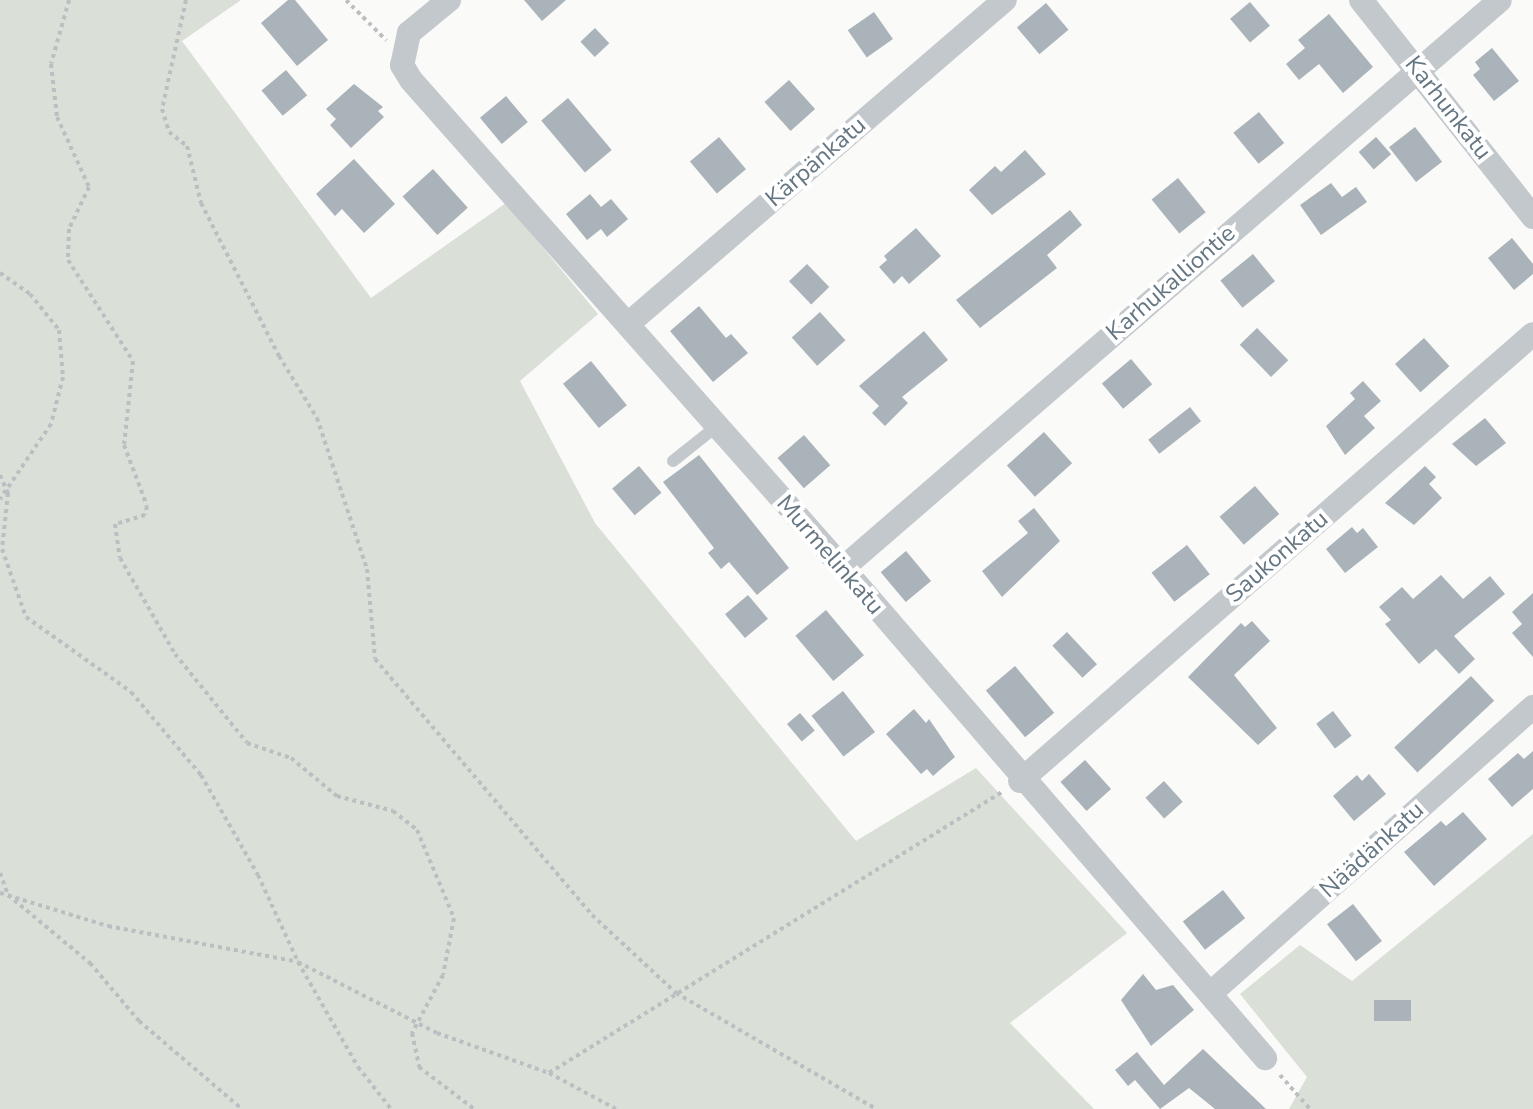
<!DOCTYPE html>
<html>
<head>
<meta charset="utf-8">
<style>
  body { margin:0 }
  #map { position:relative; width:1533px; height:1109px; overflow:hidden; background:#fafaf8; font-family:"Nunito Sans",sans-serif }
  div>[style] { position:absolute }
  .green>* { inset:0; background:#dadfd7 }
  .building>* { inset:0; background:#aab3b9; transform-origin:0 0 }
  .path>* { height:4px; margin-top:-2px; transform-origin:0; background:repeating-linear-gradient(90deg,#bbbfc2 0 4px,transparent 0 8px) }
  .service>* { height:12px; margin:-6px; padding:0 6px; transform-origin:6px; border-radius:6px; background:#c3c8cc }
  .minor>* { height:24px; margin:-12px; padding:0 12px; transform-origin:12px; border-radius:12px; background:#c3c8cc }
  span { translate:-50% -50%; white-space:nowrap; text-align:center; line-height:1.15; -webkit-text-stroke:8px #fff; paint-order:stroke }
  .street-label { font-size:24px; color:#657683 }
</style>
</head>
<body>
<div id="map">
  <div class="green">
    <div style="clip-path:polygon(0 0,241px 0,182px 41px,371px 298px,506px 203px,598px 314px,520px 381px,595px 523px,856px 841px,976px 768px,1127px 933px,1010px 1023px,1094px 1109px,0 1109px)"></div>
    <div style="clip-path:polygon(1533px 834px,1533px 1109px,1289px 1109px,1307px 1077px,1240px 994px,1300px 945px,1352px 981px)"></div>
  </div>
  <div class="building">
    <div style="clip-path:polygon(288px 0,295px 0,328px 40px,297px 66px,261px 23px)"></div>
    <div style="clip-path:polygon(524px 0,566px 0,542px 21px)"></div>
    <div style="left:1250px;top:2px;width:31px;height:26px;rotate:50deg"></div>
    <div style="left:1046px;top:3px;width:35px;height:38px;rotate:50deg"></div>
    <div style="left:874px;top:12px;width:33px;height:32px;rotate:55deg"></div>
    <div style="clip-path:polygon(1329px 14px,1373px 67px,1343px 93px,1319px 64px,1299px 80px,1286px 64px,1305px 48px,1298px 40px)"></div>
    <div style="left:595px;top:28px;width:21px;height:20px;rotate:47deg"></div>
    <div style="clip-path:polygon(1492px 48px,1519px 81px,1494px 101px,1473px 75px,1480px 69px,1475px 62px)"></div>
    <div style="left:286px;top:70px;width:33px;height:32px;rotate:50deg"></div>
    <div style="left:789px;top:80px;width:39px;height:33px;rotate:48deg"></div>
    <div style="clip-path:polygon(354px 84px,383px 107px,378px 111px,384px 117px,351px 148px,330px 125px,336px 119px,326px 109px)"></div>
    <div style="left:506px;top:96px;width:34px;height:34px;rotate:50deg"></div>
    <div style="left:568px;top:98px;width:68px;height:35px;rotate:50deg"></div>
    <div style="left:1259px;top:112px;width:40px;height:33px;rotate:51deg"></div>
    <div style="left:1415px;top:127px;width:44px;height:33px;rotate:52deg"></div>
    <div style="left:719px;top:137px;width:42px;height:38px;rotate:50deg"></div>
    <div style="left:1376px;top:137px;width:23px;height:23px;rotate:49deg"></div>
    <div style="clip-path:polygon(1025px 150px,1046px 174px,992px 215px,969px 190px,995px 166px,1001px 172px)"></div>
    <div style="clip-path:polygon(354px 159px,395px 204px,364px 233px,342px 209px,335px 216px,316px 194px)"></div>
    <div style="left:433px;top:169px;width:52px;height:41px;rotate:48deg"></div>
    <div style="left:1178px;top:178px;width:44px;height:34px;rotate:51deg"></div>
    <div style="clip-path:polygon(1331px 183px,1342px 197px,1356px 187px,1367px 202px,1321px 235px,1300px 205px)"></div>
    <div style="clip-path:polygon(590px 194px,601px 207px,611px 199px,628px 219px,607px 237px,601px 229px,587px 240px,566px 214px)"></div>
    <div style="clip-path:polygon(1070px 210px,1082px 225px,1047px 255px,1057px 268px,980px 328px,956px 300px)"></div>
    <div style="clip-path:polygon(916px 228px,941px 256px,909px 284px,902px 276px,894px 284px,879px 267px,887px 260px,884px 256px)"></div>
    <div style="clip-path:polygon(1512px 238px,1533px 264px,1533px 274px,1514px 290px,1488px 258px)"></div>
    <div style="left:1253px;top:254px;width:35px;height:42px;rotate:51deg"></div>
    <div style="left:807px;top:264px;width:32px;height:25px;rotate:46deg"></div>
    <div style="clip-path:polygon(699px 306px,726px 338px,731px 334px,748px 353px,713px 382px,670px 331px)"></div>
    <div style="left:820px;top:312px;width:38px;height:38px;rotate:48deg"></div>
    <div style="left:1257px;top:328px;width:45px;height:24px;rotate:46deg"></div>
    <div style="clip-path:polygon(924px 331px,948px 360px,902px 397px,908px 403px,885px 426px,872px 413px,879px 406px,859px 386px)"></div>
    <div style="left:1424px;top:338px;width:38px;height:39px;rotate:48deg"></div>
    <div style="left:1131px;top:359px;width:33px;height:38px;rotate:50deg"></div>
    <div style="left:591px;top:361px;width:57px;height:36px;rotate:51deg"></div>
    <div style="clip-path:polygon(1363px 381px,1381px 401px,1364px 416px,1375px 428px,1345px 455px,1326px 426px,1355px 399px,1350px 393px)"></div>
    <div style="left:1190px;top:407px;width:18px;height:53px;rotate:52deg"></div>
    <div style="clip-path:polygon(1485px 418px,1506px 443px,1476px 466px,1452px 444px)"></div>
    <div style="left:1044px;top:432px;width:42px;height:50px;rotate:48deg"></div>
    <div style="left:804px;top:435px;width:40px;height:35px;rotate:49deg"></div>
    <div style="clip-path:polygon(699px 455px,789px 568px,757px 595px,729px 562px,721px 569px,708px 553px,714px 548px,663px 482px)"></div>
    <div style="left:639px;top:466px;width:35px;height:35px;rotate:50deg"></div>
    <div style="clip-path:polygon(1425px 466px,1436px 477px,1429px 484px,1442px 498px,1414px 525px,1385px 503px)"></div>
    <div style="left:1255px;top:486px;width:37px;height:47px;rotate:49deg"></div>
    <div style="clip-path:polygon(1034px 508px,1060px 541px,1002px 597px,982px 571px,1028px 533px,1018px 521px)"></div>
    <div style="clip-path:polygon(1352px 527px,1357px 533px,1363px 528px,1378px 547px,1345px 573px,1326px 549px)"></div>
    <div style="left:1187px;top:545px;width:37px;height:45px;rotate:52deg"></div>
    <div style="left:906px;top:551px;width:39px;height:33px;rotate:50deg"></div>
    <div style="clip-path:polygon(1441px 575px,1463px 599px,1490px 576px,1505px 594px,1454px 636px,1475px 659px,1459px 674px,1436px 649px,1419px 664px,1385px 624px,1391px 620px,1379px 607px,1402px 587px,1413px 599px)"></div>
    <div style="clip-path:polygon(1533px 593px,1533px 657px,1512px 633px,1522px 624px,1512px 612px)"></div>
    <div style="left:748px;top:595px;width:31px;height:30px;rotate:50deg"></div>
    <div style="left:826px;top:610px;width:59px;height:40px;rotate:50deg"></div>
    <div style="clip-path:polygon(1252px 621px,1270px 641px,1234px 675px,1277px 728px,1258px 745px,1188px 677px,1241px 623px,1245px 627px)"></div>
    <div style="left:1067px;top:632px;width:44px;height:20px;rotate:47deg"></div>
    <div style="left:1015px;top:666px;width:61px;height:38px;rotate:50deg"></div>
    <div style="left:1471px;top:676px;width:34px;height:105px;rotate:47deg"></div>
    <div style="left:843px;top:691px;width:52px;height:40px;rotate:52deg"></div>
    <div style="clip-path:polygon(914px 709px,926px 723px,929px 719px,955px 757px,933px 776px,927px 769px,921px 774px,886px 734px)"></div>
    <div style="left:1333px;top:711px;width:31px;height:21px;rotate:53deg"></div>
    <div style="left:800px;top:713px;width:23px;height:17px;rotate:50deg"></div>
    <div style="clip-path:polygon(1533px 751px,1533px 789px,1512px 807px,1488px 779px,1518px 753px,1524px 759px)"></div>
    <div style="left:1085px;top:760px;width:39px;height:33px;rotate:48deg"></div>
    <div style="clip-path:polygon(1369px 774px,1386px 794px,1354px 821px,1333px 796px,1357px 775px,1362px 781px)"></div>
    <div style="left:1164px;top:781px;width:28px;height:25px;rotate:48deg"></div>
    <div style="clip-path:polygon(1463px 812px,1487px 839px,1434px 886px,1404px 852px,1441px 821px,1446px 826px)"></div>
    <div style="left:1223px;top:890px;width:36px;height:51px;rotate:52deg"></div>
    <div style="left:1353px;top:904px;width:47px;height:33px;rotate:52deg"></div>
    <div style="clip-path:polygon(1143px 974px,1156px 990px,1173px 985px,1194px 1010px,1151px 1046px,1121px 1000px)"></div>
    <div style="left:1374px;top:1000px;width:37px;height:21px"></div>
    <div style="clip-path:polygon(1203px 1049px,1266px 1109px,1215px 1109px,1189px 1088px,1160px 1109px,1135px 1080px,1128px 1086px,1115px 1070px,1137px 1052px,1164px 1085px)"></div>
  </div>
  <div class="path">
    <div style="left:69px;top:0;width:66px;rotate:105.7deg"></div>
    <div style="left:51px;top:64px;width:53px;rotate:83.5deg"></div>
    <div style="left:57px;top:117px;width:77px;rotate:65.4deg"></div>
    <div style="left:89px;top:187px;width:47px;rotate:115.5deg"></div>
    <div style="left:69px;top:229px;width:31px;rotate:92deg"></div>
    <div style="left:68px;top:260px;width:120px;rotate:57.2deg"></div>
    <div style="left:133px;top:361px;width:84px;rotate:96.1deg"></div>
    <div style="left:124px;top:445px;width:65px;rotate:69.3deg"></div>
    <div style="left:147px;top:506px;width:9px;rotate:103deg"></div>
    <div style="left:145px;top:515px;width:31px;rotate:163deg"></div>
    <div style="left:115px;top:524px;width:34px;rotate:82deg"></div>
    <div style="left:120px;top:558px;width:111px;rotate:60.2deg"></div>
    <div style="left:175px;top:654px;width:114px;rotate:51deg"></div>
    <div style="left:247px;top:743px;width:46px;rotate:18.8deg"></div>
    <div style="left:291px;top:758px;width:60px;rotate:39.6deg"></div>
    <div style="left:337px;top:796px;width:58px;rotate:15deg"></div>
    <div style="left:393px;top:811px;width:31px;rotate:38deg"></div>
    <div style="left:417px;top:830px;width:95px;rotate:67.2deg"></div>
    <div style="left:454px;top:918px;width:58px;rotate:100.9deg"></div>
    <div style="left:443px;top:975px;width:66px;rotate:118.1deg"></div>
    <div style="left:412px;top:1033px;width:35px;rotate:78deg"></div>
    <div style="left:419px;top:1067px;width:69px;rotate:37.4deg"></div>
    <div style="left:186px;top:0;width:112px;rotate:102.4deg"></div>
    <div style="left:162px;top:109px;width:24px;rotate:73deg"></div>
    <div style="left:169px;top:132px;width:23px;rotate:38deg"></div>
    <div style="left:187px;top:146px;width:59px;rotate:76.2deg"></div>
    <div style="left:201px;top:203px;width:172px;rotate:63deg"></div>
    <div style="left:279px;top:356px;width:73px;rotate:58.5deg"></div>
    <div style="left:317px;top:418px;width:159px;rotate:71.7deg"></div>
    <div style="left:367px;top:569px;width:90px;rotate:84.9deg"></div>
    <div style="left:375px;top:659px;width:336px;rotate:49.7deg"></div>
    <div style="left:592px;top:915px;width:115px;rotate:42.9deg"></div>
    <div style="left:676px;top:993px;width:231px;rotate:30.1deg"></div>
    <div style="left:346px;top:0;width:57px;rotate:45deg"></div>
    <div style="left:0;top:273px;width:37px;rotate:35deg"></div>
    <div style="left:30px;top:294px;width:46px;rotate:51.1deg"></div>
    <div style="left:59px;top:330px;width:47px;rotate:85.1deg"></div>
    <div style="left:63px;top:377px;width:49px;rotate:104.3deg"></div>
    <div style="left:51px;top:424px;width:91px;rotate:124.2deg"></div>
    <div style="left:0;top:475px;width:20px;rotate:66deg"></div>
    <div style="left:8px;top:493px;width:56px;rotate:96.1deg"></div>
    <div style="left:2px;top:549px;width:72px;rotate:70.6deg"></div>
    <div style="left:26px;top:617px;width:129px;rotate:35.5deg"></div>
    <div style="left:131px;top:692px;width:109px;rotate:49.9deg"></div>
    <div style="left:201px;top:775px;width:115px;rotate:60.3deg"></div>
    <div style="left:258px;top:875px;width:96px;rotate:65.3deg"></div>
    <div style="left:298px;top:962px;width:121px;rotate:60.3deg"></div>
    <div style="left:358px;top:1067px;width:53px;rotate:51.8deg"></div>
    <div style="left:0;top:873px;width:23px;rotate:70deg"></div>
    <div style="left:8px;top:895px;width:107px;rotate:39.7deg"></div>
    <div style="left:90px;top:963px;width:76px;rotate:49.8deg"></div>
    <div style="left:139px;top:1021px;width:135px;rotate:40.5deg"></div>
    <div style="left:0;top:893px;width:113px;rotate:17deg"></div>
    <div style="left:108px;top:926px;width:193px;rotate:10.7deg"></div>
    <div style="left:298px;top:962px;width:156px;rotate:27.1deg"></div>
    <div style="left:437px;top:1033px;width:119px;rotate:19.7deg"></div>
    <div style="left:549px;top:1073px;width:76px;rotate:28.2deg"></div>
    <div style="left:549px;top:1073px;width:533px;rotate:-31.81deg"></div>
    <div style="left:1280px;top:1075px;width:45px;rotate:48.6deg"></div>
  </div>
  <div class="service">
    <div style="left:673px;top:461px;width:56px;rotate:-38.5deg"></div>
  </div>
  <div class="minor">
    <div style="left:449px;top:0;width:52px;rotate:140.5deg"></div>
    <div style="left:409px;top:33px;width:33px;rotate:102deg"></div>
    <div style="left:402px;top:65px;width:17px;rotate:59deg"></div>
    <div style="left:411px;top:80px;width:652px;rotate:48.48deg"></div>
    <div style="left:843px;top:568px;width:647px;rotate:49.26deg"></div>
    <div style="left:1361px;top:0;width:277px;rotate:51.6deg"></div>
    <div style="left:628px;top:324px;width:497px;rotate:-40.7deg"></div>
    <div style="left:843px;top:568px;width:868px;rotate:-40.84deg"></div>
    <div style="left:1020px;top:781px;width:680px;rotate:-41.07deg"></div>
    <div style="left:1211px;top:993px;width:431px;rotate:-41.6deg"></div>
  </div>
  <div class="street-label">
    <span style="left:1448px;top:108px;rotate:52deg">Karhunkatu</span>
    <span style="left:816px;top:162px;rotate:-41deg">Kärpänkatu</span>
    <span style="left:1171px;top:283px;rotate:-41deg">Karhukalliontie</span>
    <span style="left:830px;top:555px;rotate:49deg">Murmelinkatu</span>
    <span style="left:1277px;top:557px;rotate:-41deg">Saukonkatu</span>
    <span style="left:1372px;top:850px;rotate:-42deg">Näädänkatu</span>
  </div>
</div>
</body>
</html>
